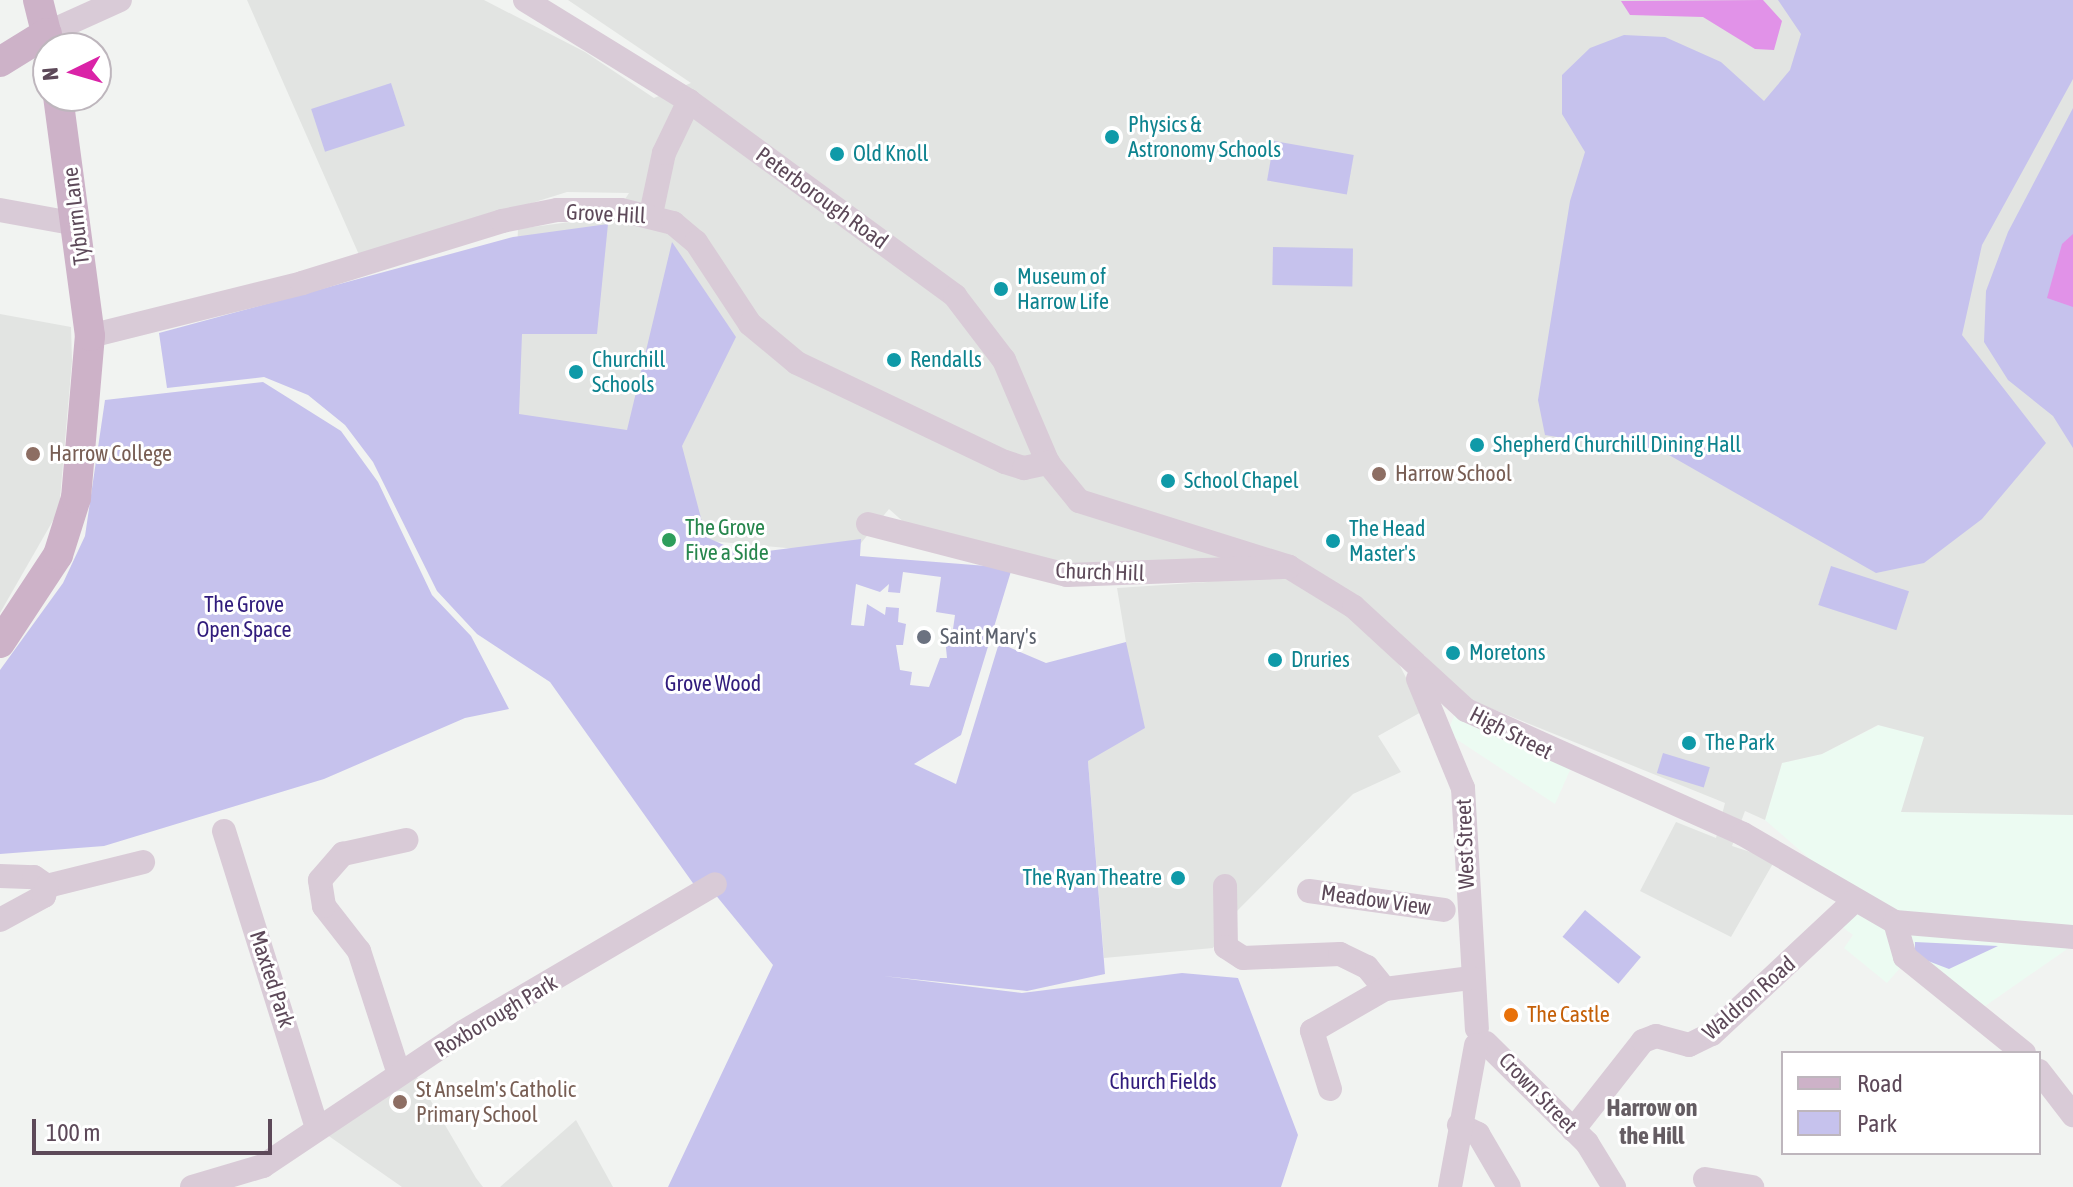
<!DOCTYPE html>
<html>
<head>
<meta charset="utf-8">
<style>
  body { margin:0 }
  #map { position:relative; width:2073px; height:1187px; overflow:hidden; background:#f1f3f1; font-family:"Asap Condensed",sans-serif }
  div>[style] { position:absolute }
  .commercial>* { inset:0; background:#ecfbf2 }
  .education>* { inset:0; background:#e2e4e2 }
  .green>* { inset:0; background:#c6c2ed; transform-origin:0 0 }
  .water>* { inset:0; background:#e192e8 }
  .minor>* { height:24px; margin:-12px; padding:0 12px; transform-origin:12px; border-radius:12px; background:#d9cbd7 }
  .major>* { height:30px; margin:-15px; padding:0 15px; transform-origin:15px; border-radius:15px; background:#cdb2c8 }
  .dots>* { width:22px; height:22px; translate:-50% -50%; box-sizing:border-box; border:4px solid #fff; border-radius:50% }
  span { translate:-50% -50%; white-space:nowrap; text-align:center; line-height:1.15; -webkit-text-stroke:6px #fff; paint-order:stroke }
  .culture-label { font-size:22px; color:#0d838f }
  .left { translate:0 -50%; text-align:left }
  .right { translate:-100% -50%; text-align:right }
  .street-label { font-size:22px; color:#5d4959 }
  .education-label { font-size:22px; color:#785e54 }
  .leisure-label { font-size:22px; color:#27864d }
  .park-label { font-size:22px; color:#311c7c }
  .worship-label { font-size:22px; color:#5b616d }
  .food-label { font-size:22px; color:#c56008 }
  .neighbourhood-label { font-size:24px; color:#655d63; font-weight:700 }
  .legend { position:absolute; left:1781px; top:1051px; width:260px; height:104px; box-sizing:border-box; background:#fff; border:2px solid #beb6bd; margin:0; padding:10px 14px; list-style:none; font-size:24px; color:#5d4959 }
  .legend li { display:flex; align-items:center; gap:16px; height:40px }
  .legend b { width:40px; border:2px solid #beb6bd }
  .north { position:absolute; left:32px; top:32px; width:80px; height:80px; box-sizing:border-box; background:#fff; border:2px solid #beb6bd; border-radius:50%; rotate:265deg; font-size:22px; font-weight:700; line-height:32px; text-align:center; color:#5d4959 }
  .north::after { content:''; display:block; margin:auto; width:28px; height:36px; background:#da23a7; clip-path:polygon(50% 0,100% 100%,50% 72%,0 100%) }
  .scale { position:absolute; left:32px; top:1119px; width:240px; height:36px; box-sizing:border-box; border:4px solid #5d4959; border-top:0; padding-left:10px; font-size:24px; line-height:28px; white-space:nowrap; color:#5d4959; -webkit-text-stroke:6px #fff; paint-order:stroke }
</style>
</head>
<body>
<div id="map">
  <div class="commercial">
    <div style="clip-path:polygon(1457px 709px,1571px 768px,1555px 804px,1447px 733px)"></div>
    <div style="clip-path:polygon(1879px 725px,1925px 737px,1902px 812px,2073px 815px,2073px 945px,1978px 1011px,1906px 961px,1887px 983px,1844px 948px,1853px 935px,1840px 925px,1857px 900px,1765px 820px,1782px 763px,1822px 754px)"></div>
  </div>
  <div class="education">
    <div style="clip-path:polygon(247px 0,484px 0,585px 52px,654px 98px,691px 83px,568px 0,2073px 0,2073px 815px,1901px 812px,1924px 737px,1878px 725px,1822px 754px,1782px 763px,1765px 820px,1745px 811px,1732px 846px,1775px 860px,1731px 937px,1640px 891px,1676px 822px,1716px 838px,1725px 803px,1468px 699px,1424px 655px,1398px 662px,1423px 711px,1378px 736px,1401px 772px,1353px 794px,1230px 918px,1213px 948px,1104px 958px,1088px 761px,1126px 642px,1117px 588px,1208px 582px,1070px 567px,907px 525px,889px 509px,852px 554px,699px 540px,510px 418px,518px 229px,614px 216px,629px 193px,567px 192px,360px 257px)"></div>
    <div style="clip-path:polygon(0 314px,71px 327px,72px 361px,59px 510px,0 613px)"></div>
    <div style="clip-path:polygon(414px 1072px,476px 1178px,483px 1187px,402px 1187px,323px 1132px)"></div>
    <div style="clip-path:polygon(576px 1120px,613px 1187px,500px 1187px)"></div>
  </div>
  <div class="green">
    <div style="clip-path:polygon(1778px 0,2073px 0,2073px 79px,1982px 245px,1962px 335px,2046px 443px,1982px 519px,1924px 563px,1876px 573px,1669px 455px,1545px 435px,1538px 400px,1570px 201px,1585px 152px,1562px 114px,1562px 75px,1590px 48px,1624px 35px,1665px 37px,1721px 62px,1764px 101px,1790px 70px,1801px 34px)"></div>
    <div style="left:391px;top:83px;width:45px;height:84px;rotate:72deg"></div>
    <div style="clip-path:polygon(2073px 108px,2073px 448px,2053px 416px,2008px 380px,1984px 342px,1986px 291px,2008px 232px)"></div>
    <div style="left:1274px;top:141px;width:81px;height:40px;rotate:10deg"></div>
    <div style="clip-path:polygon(evenodd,608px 224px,597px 334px,522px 334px,519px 414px,627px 430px,672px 242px,736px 337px,682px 446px,706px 537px,744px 554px,861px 539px,860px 556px,1012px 568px,961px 735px,914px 764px,956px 784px,999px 643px,1046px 663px,1126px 642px,1145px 728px,1088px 761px,1105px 974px,1027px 991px,883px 976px,1022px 993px,1182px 973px,1238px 978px,1298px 1135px,1281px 1187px,668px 1187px,773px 965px,705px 882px,695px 886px,550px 682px,477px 634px,437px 591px,373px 462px,345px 425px,308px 395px,264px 377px,167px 388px,159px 333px,513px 237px,608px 224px,903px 572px,941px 577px,936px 612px,955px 615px,953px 629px,944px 628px,947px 658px,940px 658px,929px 687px,910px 685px,912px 672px,900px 670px,896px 645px,903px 645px,906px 624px,898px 622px,899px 608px,886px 607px,885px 615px,867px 604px,864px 626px,851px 625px,856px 584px,880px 592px,889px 584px,888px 592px,900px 593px,903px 572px)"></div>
    <div style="left:1273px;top:247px;width:80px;height:38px;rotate:1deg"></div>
    <div style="clip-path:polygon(263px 382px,341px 431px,378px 482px,432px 595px,471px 636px,509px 709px,465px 718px,324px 779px,104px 846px,0 854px,0 670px,63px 583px,85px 536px,105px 400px)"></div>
    <div style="left:1831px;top:566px;width:82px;height:41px;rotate:18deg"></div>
    <div style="left:1663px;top:753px;width:49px;height:21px;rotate:17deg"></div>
    <div style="left:1585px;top:910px;width:73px;height:35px;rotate:40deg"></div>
    <div style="clip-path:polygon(1915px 942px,1998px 946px,1949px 969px,1915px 956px)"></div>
  </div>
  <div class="water">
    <div style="clip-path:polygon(1763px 0,1782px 21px,1774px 50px,1755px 49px,1703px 17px,1630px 15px,1621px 1px)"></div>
    <div style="clip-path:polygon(2073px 234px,2073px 307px,2047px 298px,2062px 244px)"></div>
  </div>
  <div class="minor">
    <div style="left:525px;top:0;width:193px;rotate:31.6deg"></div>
    <div style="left:689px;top:101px;width:330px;rotate:36.2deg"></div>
    <div style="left:955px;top:296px;width:81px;rotate:52.6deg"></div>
    <div style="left:1004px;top:360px;width:112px;rotate:66.9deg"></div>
    <div style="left:1048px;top:463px;width:49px;rotate:50.8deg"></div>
    <div style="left:1079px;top:501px;width:220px;rotate:17.4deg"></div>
    <div style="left:1289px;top:567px;width:76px;rotate:31.6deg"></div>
    <div style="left:1354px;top:607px;width:152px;rotate:42.6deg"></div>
    <div style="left:1466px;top:710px;width:303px;rotate:24.1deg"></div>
    <div style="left:1743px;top:834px;width:176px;rotate:30.1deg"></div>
    <div style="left:1895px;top:922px;width:179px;rotate:4.8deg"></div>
    <div style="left:47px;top:33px;width:80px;rotate:-24.3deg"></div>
    <div style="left:0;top:210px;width:78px;rotate:10.3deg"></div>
    <div style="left:651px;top:214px;width:62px;rotate:-78deg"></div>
    <div style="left:664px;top:153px;width:58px;rotate:-64.3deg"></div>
    <div style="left:90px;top:336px;width:219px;rotate:-14deg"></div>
    <div style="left:302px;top:283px;width:209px;rotate:-17.2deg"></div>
    <div style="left:502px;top:221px;width:56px;rotate:-11.3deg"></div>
    <div style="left:557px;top:210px;width:64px"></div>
    <div style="left:621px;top:210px;width:54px;rotate:14deg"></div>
    <div style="left:673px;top:223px;width:30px;rotate:40deg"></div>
    <div style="left:696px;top:242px;width:98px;rotate:56.6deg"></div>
    <div style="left:750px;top:324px;width:61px;rotate:39.7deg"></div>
    <div style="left:797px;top:363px;width:230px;rotate:25.5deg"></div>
    <div style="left:1005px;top:462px;width:20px;rotate:18deg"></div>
    <div style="left:1024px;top:468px;width:25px;rotate:-12deg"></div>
    <div style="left:868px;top:524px;width:205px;rotate:14.4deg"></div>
    <div style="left:1067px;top:575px;width:222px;rotate:-2.1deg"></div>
    <div style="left:1418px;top:679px;width:118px;rotate:67.6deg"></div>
    <div style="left:1463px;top:788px;width:241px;rotate:86.7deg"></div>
    <div style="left:224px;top:831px;width:310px;rotate:72.6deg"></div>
    <div style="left:0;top:876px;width:34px;rotate:2deg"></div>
    <div style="left:34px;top:877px;width:16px;rotate:35deg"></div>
    <div style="left:47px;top:886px;width:99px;rotate:-14deg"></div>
    <div style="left:1225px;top:886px;width:61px;rotate:89.1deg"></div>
    <div style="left:1226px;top:947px;width:20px;rotate:33deg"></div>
    <div style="left:1243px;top:958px;width:97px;rotate:-2.4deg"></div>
    <div style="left:1340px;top:954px;width:30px;rotate:26deg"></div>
    <div style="left:1367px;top:967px;width:28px;rotate:51deg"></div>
    <div style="left:1385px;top:989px;width:87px;rotate:-7.3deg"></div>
    <div style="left:1309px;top:891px;width:136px;rotate:8deg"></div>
    <div style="left:0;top:920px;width:50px;rotate:-28.6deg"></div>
    <div style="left:44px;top:896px;width:10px;rotate:-73deg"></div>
    <div style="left:1895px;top:922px;width:36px;rotate:74deg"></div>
    <div style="left:1905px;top:957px;width:153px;rotate:38.9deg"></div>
    <div style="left:1486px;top:1043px;width:142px;rotate:44.7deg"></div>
    <div style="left:1587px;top:1143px;width:52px;rotate:58.5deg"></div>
    <div style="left:2039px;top:1071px;width:56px;rotate:52.3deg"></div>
    <div style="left:399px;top:1074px;width:129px;rotate:-108deg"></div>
    <div style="left:359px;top:951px;width:57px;rotate:-127.9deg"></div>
    <div style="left:324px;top:906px;width:26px;rotate:-99deg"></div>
    <div style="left:320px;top:880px;width:35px;rotate:-49deg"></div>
    <div style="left:343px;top:854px;width:65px;rotate:-12.5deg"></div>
    <div style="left:1330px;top:1089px;width:61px;rotate:-107.2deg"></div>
    <div style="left:1312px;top:1031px;width:84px;rotate:-29.9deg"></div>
    <div style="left:1459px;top:1125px;width:21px;rotate:25deg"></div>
    <div style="left:1478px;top:1134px;width:61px;rotate:59.7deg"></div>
    <div style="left:1573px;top:1130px;width:113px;rotate:-51.8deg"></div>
    <div style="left:1643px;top:1041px;width:14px;rotate:-21deg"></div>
    <div style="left:1656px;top:1036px;width:34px;rotate:15deg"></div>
    <div style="left:1689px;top:1045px;width:25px;rotate:-26deg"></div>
    <div style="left:1712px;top:1034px;width:195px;rotate:-43.1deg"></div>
    <div style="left:1705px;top:1179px;width:48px;rotate:9.7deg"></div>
    <div style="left:192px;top:1187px;width:74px;rotate:-16.5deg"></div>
    <div style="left:263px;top:1166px;width:241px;rotate:-33.8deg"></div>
    <div style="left:463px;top:1032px;width:292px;rotate:-30.4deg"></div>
    <div style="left:1450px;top:1187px;width:144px;rotate:-79.6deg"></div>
  </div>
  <div class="major">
    <div style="left:38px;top:0;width:49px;rotate:76deg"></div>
    <div style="left:0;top:62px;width:55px;rotate:-31.7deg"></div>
    <div style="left:0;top:643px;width:105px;rotate:-56.6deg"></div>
    <div style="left:58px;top:555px;width:60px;rotate:-72.5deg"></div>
    <div style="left:76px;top:498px;width:163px;rotate:-85.1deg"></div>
    <div style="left:90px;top:336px;width:242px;rotate:-97.6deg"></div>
  </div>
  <div class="dots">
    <div style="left:1112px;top:137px;background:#0f9aa8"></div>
    <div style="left:837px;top:154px;background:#0f9aa8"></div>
    <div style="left:1001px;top:289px;background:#0f9aa8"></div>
    <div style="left:894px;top:360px;background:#0f9aa8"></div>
    <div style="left:576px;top:372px;background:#0f9aa8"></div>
    <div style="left:1477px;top:445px;background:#0f9aa8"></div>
    <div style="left:33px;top:454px;background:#8d6e63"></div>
    <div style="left:1379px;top:474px;background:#8d6e63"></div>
    <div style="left:1168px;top:481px;background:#0f9aa8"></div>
    <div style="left:669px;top:540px;background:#2e9e5b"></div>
    <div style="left:1333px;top:541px;background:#0f9aa8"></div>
    <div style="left:924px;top:637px;background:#6b7280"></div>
    <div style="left:1453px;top:653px;background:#0f9aa8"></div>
    <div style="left:1275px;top:660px;background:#0f9aa8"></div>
    <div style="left:1689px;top:743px;background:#0f9aa8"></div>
    <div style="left:1178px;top:878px;background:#0f9aa8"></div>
    <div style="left:1511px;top:1015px;background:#e8710a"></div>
    <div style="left:400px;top:1102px;background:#8d6e63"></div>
  </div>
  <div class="culture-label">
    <span class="left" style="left:1128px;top:137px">Physics &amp;<br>Astronomy Schools</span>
    <span class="left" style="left:853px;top:154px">Old Knoll</span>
    <span class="left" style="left:1017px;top:289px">Museum of<br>Harrow Life</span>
    <span class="left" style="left:592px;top:372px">Churchill<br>Schools</span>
    <span class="left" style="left:910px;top:360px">Rendalls</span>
    <span class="left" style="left:1493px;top:445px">Shepherd Churchill Dining Hall</span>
    <span class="left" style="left:1184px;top:481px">School Chapel</span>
    <span class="left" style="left:1349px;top:541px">The Head<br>Master's</span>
    <span class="left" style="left:1469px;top:653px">Moretons</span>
    <span class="left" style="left:1291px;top:660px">Druries</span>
    <span class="left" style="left:1705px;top:743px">The Park</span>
    <span class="right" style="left:1162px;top:878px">The Ryan Theatre</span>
  </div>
  <div class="street-label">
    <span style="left:822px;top:198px;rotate:36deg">Peterborough Road</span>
    <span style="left:606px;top:214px;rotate:3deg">Grove Hill</span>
    <span style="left:76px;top:216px;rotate:-97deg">Tyburn Lane</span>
    <span style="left:1100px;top:572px;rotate:2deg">Church Hill</span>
    <span style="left:1511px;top:733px;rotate:27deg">High Street</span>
    <span style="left:1465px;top:844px;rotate:-92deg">West Street</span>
    <span style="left:1376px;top:900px;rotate:8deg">Meadow View</span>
    <span style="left:272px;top:979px;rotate:72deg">Maxted Park</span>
    <span style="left:1749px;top:998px;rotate:-41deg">Waldron Road</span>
    <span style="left:496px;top:1016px;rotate:-31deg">Roxborough Park</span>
    <span style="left:1538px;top:1093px;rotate:46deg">Crown Street</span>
  </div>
  <div class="education-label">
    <span class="left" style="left:49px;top:454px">Harrow College</span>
    <span class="left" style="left:1395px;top:474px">Harrow School</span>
    <span class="left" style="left:416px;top:1102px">St Anselm's Catholic<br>Primary School</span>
  </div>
  <div class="leisure-label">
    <span class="left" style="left:685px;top:540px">The Grove<br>Five a Side</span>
  </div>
  <div class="park-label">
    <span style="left:244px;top:617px">The Grove<br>Open Space</span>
    <span style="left:713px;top:684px">Grove Wood</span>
    <span style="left:1163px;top:1082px">Church Fields</span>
  </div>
  <div class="worship-label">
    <span class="left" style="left:940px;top:637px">Saint Mary's</span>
  </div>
  <div class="food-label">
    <span class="left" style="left:1527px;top:1015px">The Castle</span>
  </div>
  <div class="neighbourhood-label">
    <span style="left:1652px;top:1122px">Harrow on<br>the Hill</span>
  </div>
  <ul class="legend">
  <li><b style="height:10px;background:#cdb2c8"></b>Road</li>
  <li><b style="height:22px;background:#c6c2ed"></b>Park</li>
  </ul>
  <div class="north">N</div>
  <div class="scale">100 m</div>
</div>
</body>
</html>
